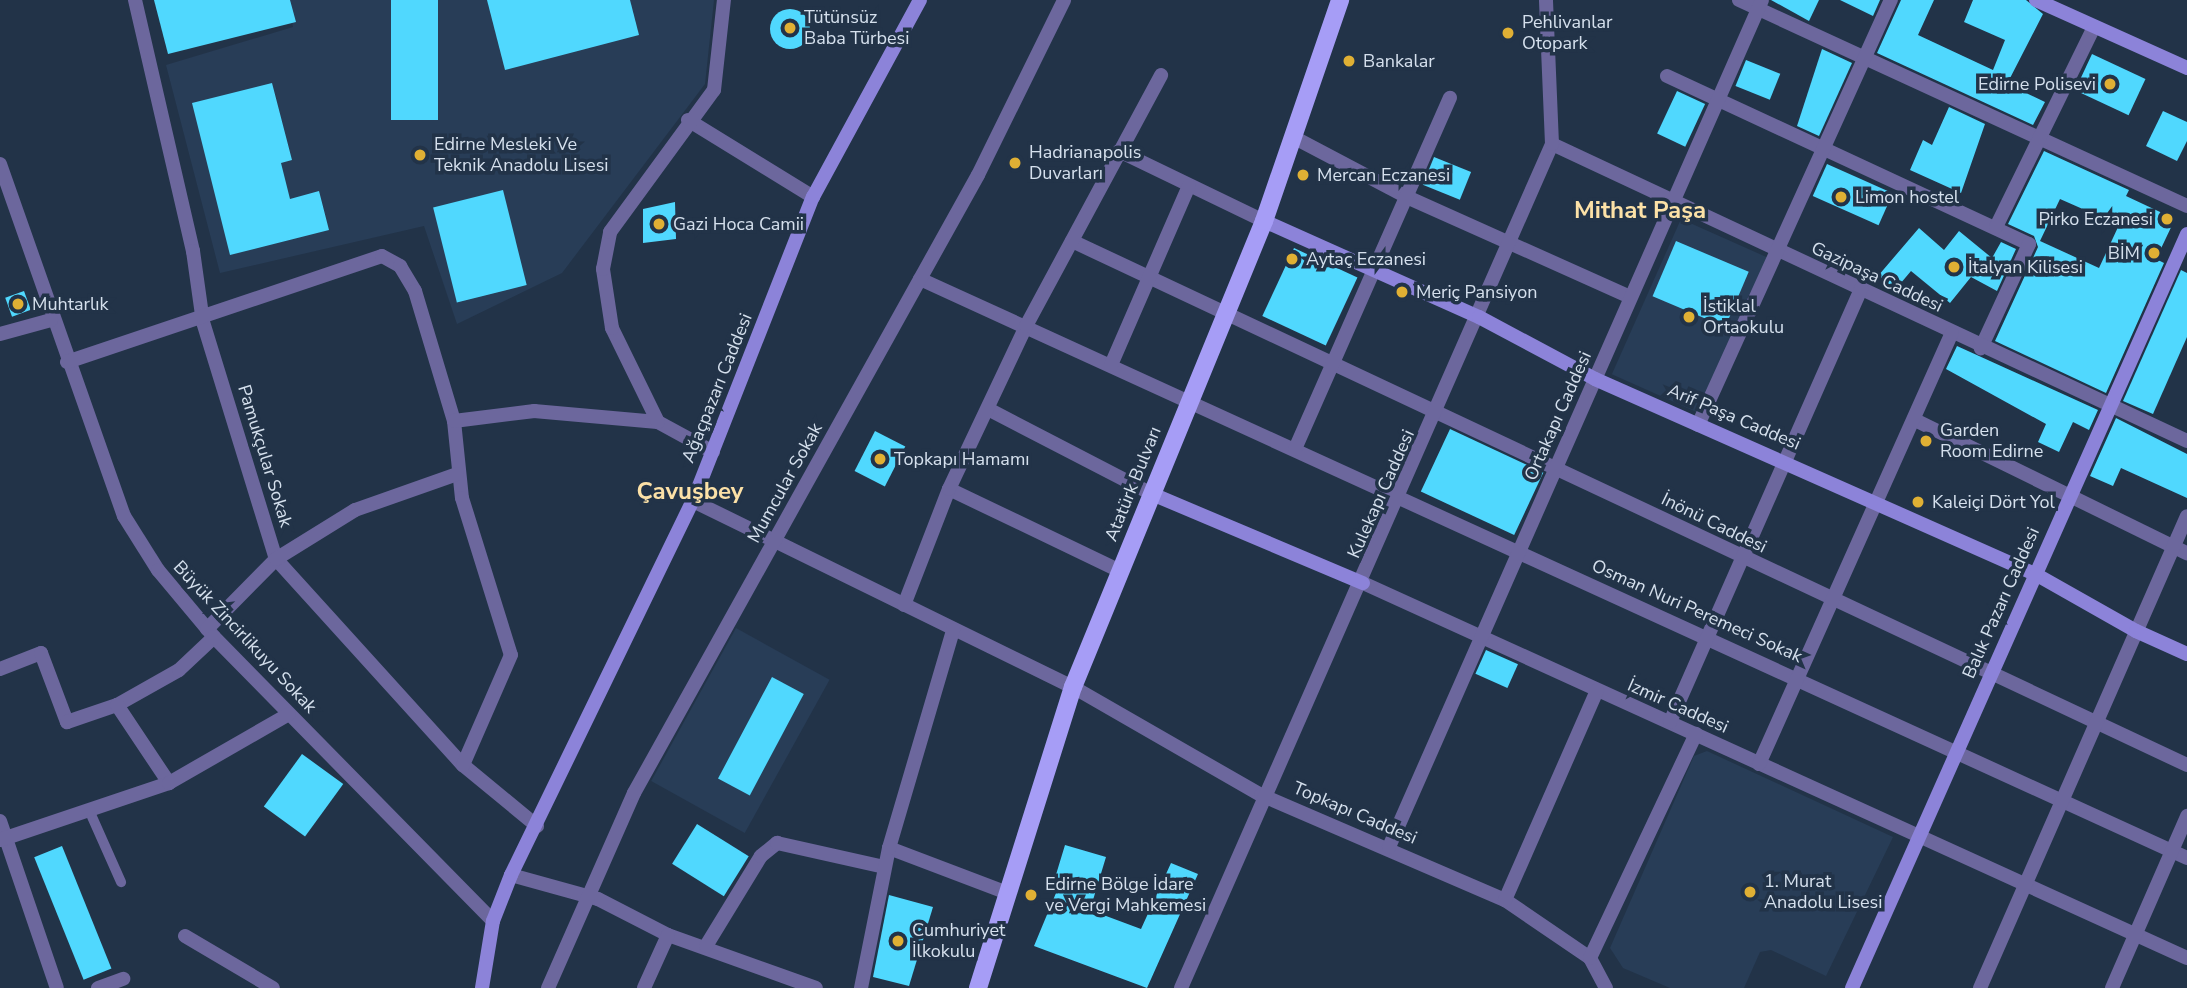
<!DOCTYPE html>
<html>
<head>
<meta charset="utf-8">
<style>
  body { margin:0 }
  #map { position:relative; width:2187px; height:988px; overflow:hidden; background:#223348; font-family:"Nunito Sans",sans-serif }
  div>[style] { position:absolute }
  .built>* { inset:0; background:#283d57; transform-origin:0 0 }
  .building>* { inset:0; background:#50d8fe; transform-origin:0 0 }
  .round { border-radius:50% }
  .lane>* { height:10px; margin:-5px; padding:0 5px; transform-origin:5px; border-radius:5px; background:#6c679d }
  .street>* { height:14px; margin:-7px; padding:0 7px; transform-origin:7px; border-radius:7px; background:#6c679d }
  .secondary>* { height:14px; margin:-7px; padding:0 7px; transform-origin:7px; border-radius:7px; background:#8c83d9 }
  .primary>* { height:18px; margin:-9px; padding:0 9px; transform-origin:9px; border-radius:9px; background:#a69df6 }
  .dots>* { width:19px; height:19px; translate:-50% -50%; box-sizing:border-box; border:4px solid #223348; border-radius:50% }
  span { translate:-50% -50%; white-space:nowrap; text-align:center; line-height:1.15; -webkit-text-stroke:7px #223348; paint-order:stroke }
  .poi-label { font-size:18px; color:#d5e0ed }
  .left { translate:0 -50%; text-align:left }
  .right { translate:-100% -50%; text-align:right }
  .street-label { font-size:18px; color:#d5e0ed }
  .district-label { font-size:24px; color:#fce1a7; font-weight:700 }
</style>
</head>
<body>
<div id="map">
  <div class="built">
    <div style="clip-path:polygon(288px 0,714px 0,705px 84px,562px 273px,457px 324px,424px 226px,220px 273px,166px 65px,293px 27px)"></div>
    <div style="left:1681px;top:219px;width:97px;height:170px;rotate:24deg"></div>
    <div style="left:736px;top:628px;width:107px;height:175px;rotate:29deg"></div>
    <div style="clip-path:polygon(1707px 751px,1893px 837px,1826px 976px,1771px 950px,1760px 952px,1744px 988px,1670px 988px,1623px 968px,1610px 948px,1694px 756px)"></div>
  </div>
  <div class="building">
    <div style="clip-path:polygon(154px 0,290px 0,296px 22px,168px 54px)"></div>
    <div style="left:391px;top:0;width:47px;height:120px"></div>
    <div style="clip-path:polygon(487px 0,630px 0,639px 35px,505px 70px)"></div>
    <div style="clip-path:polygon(1771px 0,1819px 0,1809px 21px)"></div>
    <div style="clip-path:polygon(1840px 0,1880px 0,1873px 16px)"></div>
    <div style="clip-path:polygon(1901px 0,1934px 0,1918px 35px,1993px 70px,2005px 40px,1964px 22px,1973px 0,2026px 0,2043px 14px,2007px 84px,2045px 102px,2033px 125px,1877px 53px)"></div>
    <div class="round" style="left:770px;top:9px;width:40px;height:40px"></div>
    <div style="clip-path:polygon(1822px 49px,1852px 63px,1819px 136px,1797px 126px)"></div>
    <div style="left:2092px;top:54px;width:59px;height:40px;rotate:25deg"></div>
    <div style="left:1746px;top:60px;width:37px;height:28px;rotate:22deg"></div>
    <div style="clip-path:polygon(272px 83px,292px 160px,281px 163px,290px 199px,319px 191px,329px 230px,230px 255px,192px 103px)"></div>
    <div style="left:1677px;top:91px;width:31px;height:47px;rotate:25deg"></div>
    <div style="clip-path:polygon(1949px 107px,1985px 124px,1961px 193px,1910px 170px,1923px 140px,1932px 145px)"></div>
    <div style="clip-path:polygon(2163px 111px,2187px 122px,2187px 141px,2177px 161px,2146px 146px)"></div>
    <div style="clip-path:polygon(evenodd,2044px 151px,2129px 190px,2126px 196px,2175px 219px,2156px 259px,2164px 263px,2106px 393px,1995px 341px,2038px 247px,2034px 236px,2008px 224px,2044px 151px,2060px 199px,2119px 225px,2099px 268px,2040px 241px,2060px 199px)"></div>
    <div style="left:1434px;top:157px;width:40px;height:30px;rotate:22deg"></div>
    <div style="left:1827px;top:164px;width:72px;height:35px;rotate:24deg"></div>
    <div style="left:503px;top:190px;width:98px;height:72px;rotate:76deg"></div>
    <div style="clip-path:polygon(675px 202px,676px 239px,643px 243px,643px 209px)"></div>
    <div style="clip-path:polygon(1919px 228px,1944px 250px,1959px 231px,1992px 258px,2001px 242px,2016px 249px,1997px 291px,1971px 277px,1950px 303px,1911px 271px,1895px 290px,1878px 276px)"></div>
    <div style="left:1676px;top:241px;width:79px;height:60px;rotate:23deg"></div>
    <div style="left:1294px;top:248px;width:70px;height:75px;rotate:25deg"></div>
    <div style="clip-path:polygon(2181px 270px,2187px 273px,2187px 337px,2153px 414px,2123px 401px)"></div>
    <div style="left:24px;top:291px;width:20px;height:20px;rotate:70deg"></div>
    <div style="clip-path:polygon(1957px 346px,2098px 410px,2089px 430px,2073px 422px,2059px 452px,2038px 442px,2046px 424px,1946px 369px)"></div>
    <div style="clip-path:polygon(2116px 418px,2187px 454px,2187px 498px,2121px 468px,2113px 486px,2090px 476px)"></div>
    <div style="left:1450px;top:429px;width:103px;height:69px;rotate:25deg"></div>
    <div style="left:875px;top:431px;width:34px;height:45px;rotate:27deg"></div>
    <div style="left:1486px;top:650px;width:35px;height:26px;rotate:24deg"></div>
    <div style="left:772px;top:677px;width:36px;height:115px;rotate:28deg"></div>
    <div style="left:302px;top:754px;width:51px;height:65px;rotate:36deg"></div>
    <div style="left:697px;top:824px;width:61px;height:47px;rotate:32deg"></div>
    <div style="clip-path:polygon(1065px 845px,1106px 857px,1090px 910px,1141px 929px,1171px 863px,1198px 874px,1147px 988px,1034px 946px,1056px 893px,1051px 891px)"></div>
    <div style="left:62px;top:846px;width:132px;height:30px;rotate:68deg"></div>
    <div style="clip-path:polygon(889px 895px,933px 907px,909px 986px,873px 977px)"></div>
  </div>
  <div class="lane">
    <div style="left:89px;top:810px;width:79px;rotate:66deg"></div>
  </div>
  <div class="street">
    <div style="left:135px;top:0;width:258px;rotate:77deg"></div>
    <div style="left:193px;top:251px;width:72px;rotate:82deg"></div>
    <div style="left:203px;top:322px;width:248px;rotate:72.9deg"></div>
    <div style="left:276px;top:559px;width:278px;rotate:47.8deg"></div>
    <div style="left:463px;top:765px;width:96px;rotate:39.5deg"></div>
    <div style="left:1739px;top:0;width:493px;rotate:24.7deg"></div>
    <div style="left:1667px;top:76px;width:399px;rotate:24.9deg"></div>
    <div style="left:2029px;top:244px;width:115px;rotate:114.8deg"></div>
    <div style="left:688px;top:120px;width:147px;rotate:31.6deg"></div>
    <div style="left:1295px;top:138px;width:129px;rotate:27.8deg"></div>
    <div style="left:1409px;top:198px;width:242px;rotate:24.1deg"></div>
    <div style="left:1552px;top:144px;width:701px;rotate:25.07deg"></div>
    <div style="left:1119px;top:151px;width:161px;rotate:25.8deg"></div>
    <div style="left:0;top:164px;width:373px;rotate:70.6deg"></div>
    <div style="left:124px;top:516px;width:64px;rotate:57.8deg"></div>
    <div style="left:158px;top:570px;width:87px;rotate:50.1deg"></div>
    <div style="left:214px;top:637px;width:398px;rotate:45.5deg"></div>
    <div style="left:1996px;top:227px;width:223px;rotate:-63.9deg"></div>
    <div style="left:1072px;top:241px;width:1232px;rotate:25.17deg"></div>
    <div style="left:920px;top:279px;width:1393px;rotate:24.56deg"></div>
    <div style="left:0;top:334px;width:53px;rotate:-15.4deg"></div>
    <div style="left:67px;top:362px;width:332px;rotate:-18.6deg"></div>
    <div style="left:382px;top:256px;width:21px;rotate:29deg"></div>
    <div style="left:400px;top:266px;width:29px;rotate:59deg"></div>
    <div style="left:415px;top:291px;width:136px;rotate:73.3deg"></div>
    <div style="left:454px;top:421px;width:77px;rotate:84.1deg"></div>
    <div style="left:462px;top:498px;width:164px;rotate:72.7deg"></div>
    <div style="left:511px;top:655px;width:120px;rotate:113.6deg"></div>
    <div style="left:1111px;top:365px;width:195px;rotate:-66.5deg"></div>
    <div style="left:988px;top:409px;width:185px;rotate:27.4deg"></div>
    <div style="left:454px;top:421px;width:81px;rotate:-7.1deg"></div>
    <div style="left:534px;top:411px;width:124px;rotate:5.1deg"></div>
    <div style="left:1917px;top:421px;width:301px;rotate:26.1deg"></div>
    <div style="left:1698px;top:425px;width:467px;rotate:-65.6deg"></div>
    <div style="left:1295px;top:449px;width:384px;rotate:-66.2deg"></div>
    <div style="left:713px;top:452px;width:63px;rotate:-151.4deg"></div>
    <div style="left:658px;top:422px;width:105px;rotate:-116.1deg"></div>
    <div style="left:612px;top:328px;width:60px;rotate:-98.7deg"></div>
    <div style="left:603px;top:269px;width:38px;rotate:-79deg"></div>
    <div style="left:610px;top:232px;width:176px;rotate:-53.8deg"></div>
    <div style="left:714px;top:90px;width:91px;rotate:-83.7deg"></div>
    <div style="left:949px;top:489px;width:190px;rotate:25.6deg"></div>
    <div style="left:693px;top:501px;width:423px;rotate:26.1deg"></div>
    <div style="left:1073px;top:687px;width:217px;rotate:29.9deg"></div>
    <div style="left:1261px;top:795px;width:266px;rotate:23.3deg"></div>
    <div style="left:1505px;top:900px;width:103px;rotate:34.3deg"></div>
    <div style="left:1590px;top:958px;width:34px;rotate:62deg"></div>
    <div style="left:1363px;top:583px;width:905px;rotate:24.47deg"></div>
    <div style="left:904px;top:605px;width:124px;rotate:-68.8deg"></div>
    <div style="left:949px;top:489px;width:180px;rotate:-64.7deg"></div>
    <div style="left:1026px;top:326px;width:285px;rotate:-61.7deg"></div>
    <div style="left:207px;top:629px;width:98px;rotate:-45.4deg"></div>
    <div style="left:276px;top:559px;width:93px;rotate:-31.8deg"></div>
    <div style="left:355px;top:510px;width:108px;rotate:-19.4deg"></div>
    <div style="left:0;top:669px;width:44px;rotate:-21.3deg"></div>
    <div style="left:41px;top:653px;width:74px;rotate:69.4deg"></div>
    <div style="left:67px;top:722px;width:53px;rotate:-18.8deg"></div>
    <div style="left:117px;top:705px;width:71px;rotate:-29.4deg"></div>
    <div style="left:179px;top:670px;width:48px;rotate:-43.3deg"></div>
    <div style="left:117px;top:705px;width:94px;rotate:56.3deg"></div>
    <div style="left:1670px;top:722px;width:474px;rotate:-66.2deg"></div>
    <div style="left:1759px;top:764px;width:472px;rotate:-65.9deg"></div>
    <div style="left:0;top:821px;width:176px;rotate:71.2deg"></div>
    <div style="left:0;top:840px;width:178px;rotate:-18.6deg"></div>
    <div style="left:169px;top:783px;width:138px;rotate:-29.9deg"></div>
    <div style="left:1389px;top:847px;width:925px;rotate:-66.23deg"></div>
    <div style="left:889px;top:848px;width:124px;rotate:20.8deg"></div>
    <div style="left:511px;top:875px;width:90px;rotate:15.4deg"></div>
    <div style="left:598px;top:899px;width:79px;rotate:27.2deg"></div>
    <div style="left:668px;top:935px;width:157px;rotate:19.7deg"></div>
    <div style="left:1505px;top:900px;width:229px;rotate:-66.3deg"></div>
    <div style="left:185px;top:936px;width:102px;rotate:30.6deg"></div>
    <div style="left:706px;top:946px;width:105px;rotate:-58.6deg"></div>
    <div style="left:761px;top:856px;width:21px;rotate:-39deg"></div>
    <div style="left:777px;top:843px;width:110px;rotate:12.6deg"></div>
    <div style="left:1590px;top:958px;width:248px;rotate:-64.7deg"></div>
    <div style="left:98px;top:988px;width:27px;rotate:-20deg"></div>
    <div style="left:548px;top:988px;width:213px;rotate:-66.2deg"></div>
    <div style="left:634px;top:793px;width:707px;rotate:-60.9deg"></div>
    <div style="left:978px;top:175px;width:195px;rotate:-63.8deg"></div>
    <div style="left:644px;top:988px;width:58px;rotate:-65.6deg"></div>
    <div style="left:861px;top:988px;width:143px;rotate:-78.7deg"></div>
    <div style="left:889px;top:848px;width:227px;rotate:-73.6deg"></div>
    <div style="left:1181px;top:988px;width:922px;rotate:-66.27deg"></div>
    <div style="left:1552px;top:144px;width:144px;rotate:-92.4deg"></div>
    <div style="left:1980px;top:988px;width:515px;rotate:-66.32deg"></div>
    <div style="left:2112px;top:988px;width:188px;rotate:-66.4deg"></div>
  </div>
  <div class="secondary">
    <div style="left:2036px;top:0;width:166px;rotate:24.2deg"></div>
    <div style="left:1264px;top:221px;width:235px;rotate:24.1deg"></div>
    <div style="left:1479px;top:317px;width:132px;rotate:28.1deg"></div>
    <div style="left:1595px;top:379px;width:484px;rotate:23.9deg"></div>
    <div style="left:2037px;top:575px;width:114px;rotate:29.5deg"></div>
    <div style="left:2136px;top:631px;width:56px;rotate:24.3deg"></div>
    <div style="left:1152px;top:494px;width:229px;rotate:22.9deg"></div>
    <div style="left:482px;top:988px;width:68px;rotate:-80.7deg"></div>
    <div style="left:493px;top:921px;width:49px;rotate:-68.6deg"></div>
    <div style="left:511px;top:875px;width:416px;rotate:-64.1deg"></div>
    <div style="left:693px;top:501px;width:327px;rotate:-68.5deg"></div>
    <div style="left:813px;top:197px;width:224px;rotate:-61.5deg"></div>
    <div style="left:1852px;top:988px;width:825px;rotate:-66.04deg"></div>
  </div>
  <div class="primary">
    <div style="left:978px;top:988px;width:316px;rotate:-72.5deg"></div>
    <div style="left:1073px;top:687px;width:504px;rotate:-67.71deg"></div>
    <div style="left:1264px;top:221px;width:234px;rotate:-71deg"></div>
  </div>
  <div class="dots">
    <div style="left:790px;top:28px;background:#e0b034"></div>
    <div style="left:1508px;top:33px;background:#e0b034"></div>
    <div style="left:1349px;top:61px;background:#e0b034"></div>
    <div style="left:2110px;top:84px;background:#e0b034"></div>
    <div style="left:420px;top:155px;background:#e0b034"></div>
    <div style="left:1015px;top:163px;background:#e0b034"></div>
    <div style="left:1303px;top:175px;background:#e0b034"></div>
    <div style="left:1841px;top:197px;background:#e0b034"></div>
    <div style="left:2167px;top:219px;background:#e0b034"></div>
    <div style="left:659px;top:224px;background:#e0b034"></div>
    <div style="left:2154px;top:253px;background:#e0b034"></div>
    <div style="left:1292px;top:259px;background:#e0b034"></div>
    <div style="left:1954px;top:267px;background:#e0b034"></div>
    <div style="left:1402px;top:292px;background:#e0b034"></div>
    <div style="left:18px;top:304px;background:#e0b034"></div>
    <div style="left:1689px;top:317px;background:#e0b034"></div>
    <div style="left:1926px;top:441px;background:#e0b034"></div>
    <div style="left:880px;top:459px;background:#e0b034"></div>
    <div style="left:1918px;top:502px;background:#e0b034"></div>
    <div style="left:1750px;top:892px;background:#e0b034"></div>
    <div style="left:1031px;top:895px;background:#e0b034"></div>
    <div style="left:898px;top:941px;background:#e0b034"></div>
  </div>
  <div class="poi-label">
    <span class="left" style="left:804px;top:28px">Tütünsüz<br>Baba Türbesi</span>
    <span class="left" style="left:1522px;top:33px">Pehlivanlar<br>Otopark</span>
    <span class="left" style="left:1363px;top:61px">Bankalar</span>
    <span class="right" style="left:2096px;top:84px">Edirne Polisevi</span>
    <span class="left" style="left:434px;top:155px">Edirne Mesleki Ve<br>Teknik Anadolu Lisesi</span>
    <span class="left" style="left:1029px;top:163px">Hadrianapolis<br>Duvarları</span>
    <span class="left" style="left:1317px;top:175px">Mercan Eczanesi</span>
    <span class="left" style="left:1855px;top:197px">Limon hostel</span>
    <span class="right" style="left:2153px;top:219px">Pirko Eczanesi</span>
    <span class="left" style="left:673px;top:224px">Gazi Hoca Camii</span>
    <span class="right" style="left:2140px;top:253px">BİM</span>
    <span class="left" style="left:1306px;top:259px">Aytaç Eczanesi</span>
    <span class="left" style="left:1968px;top:267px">İtalyan Kilisesi</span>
    <span class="left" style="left:1416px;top:292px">Meriç Pansiyon</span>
    <span class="left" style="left:32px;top:304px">Muhtarlık</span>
    <span class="left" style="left:1703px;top:317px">İstiklal<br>Ortaokulu</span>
    <span class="left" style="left:1940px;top:441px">Garden<br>Room Edirne</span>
    <span class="left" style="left:894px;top:459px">Topkapı Hamamı</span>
    <span class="left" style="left:1932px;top:502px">Kaleiçi Dört Yol</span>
    <span class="left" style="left:1764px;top:892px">1. Murat<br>Anadolu Lisesi</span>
    <span class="left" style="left:1045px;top:895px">Edirne Bölge İdare<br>ve Vergi Mahkemesi</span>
    <span class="left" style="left:912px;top:941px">Cumhuriyet<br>İlkokulu</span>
  </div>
  <div class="street-label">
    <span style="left:1877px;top:277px;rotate:25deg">Gazipaşa Caddesi</span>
    <span style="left:717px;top:388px;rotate:-68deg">Ağaçpazarı Caddesi</span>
    <span style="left:1558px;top:416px;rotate:-66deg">Ortakapı Caddesi</span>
    <span style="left:1734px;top:417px;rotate:23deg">Arif Paşa Caddesi</span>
    <span style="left:265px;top:456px;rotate:73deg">Pamukçular Sokak</span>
    <span style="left:785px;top:483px;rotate:-61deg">Mumcular Sokak</span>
    <span style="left:1133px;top:484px;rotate:-68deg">Atatürk Bulvarı</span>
    <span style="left:1381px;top:494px;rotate:-66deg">Kulekapı Caddesi</span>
    <span style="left:1714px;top:523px;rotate:26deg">İnönü Caddesi</span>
    <span style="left:2001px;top:603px;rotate:-66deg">Balık Pazarı Caddesi</span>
    <span style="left:1697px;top:611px;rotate:24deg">Osman Nuri Peremeci Sokak</span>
    <span style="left:245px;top:637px;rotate:47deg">Büyük Zincirlikuyu Sokak</span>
    <span style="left:1678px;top:706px;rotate:24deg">İzmir Caddesi</span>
    <span style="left:1355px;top:813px;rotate:23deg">Topkapı Caddesi</span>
  </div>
  <div class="district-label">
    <span style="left:1640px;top:211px">Mithat Paşa</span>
    <span style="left:690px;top:492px">Çavuşbey</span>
  </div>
</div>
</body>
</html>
